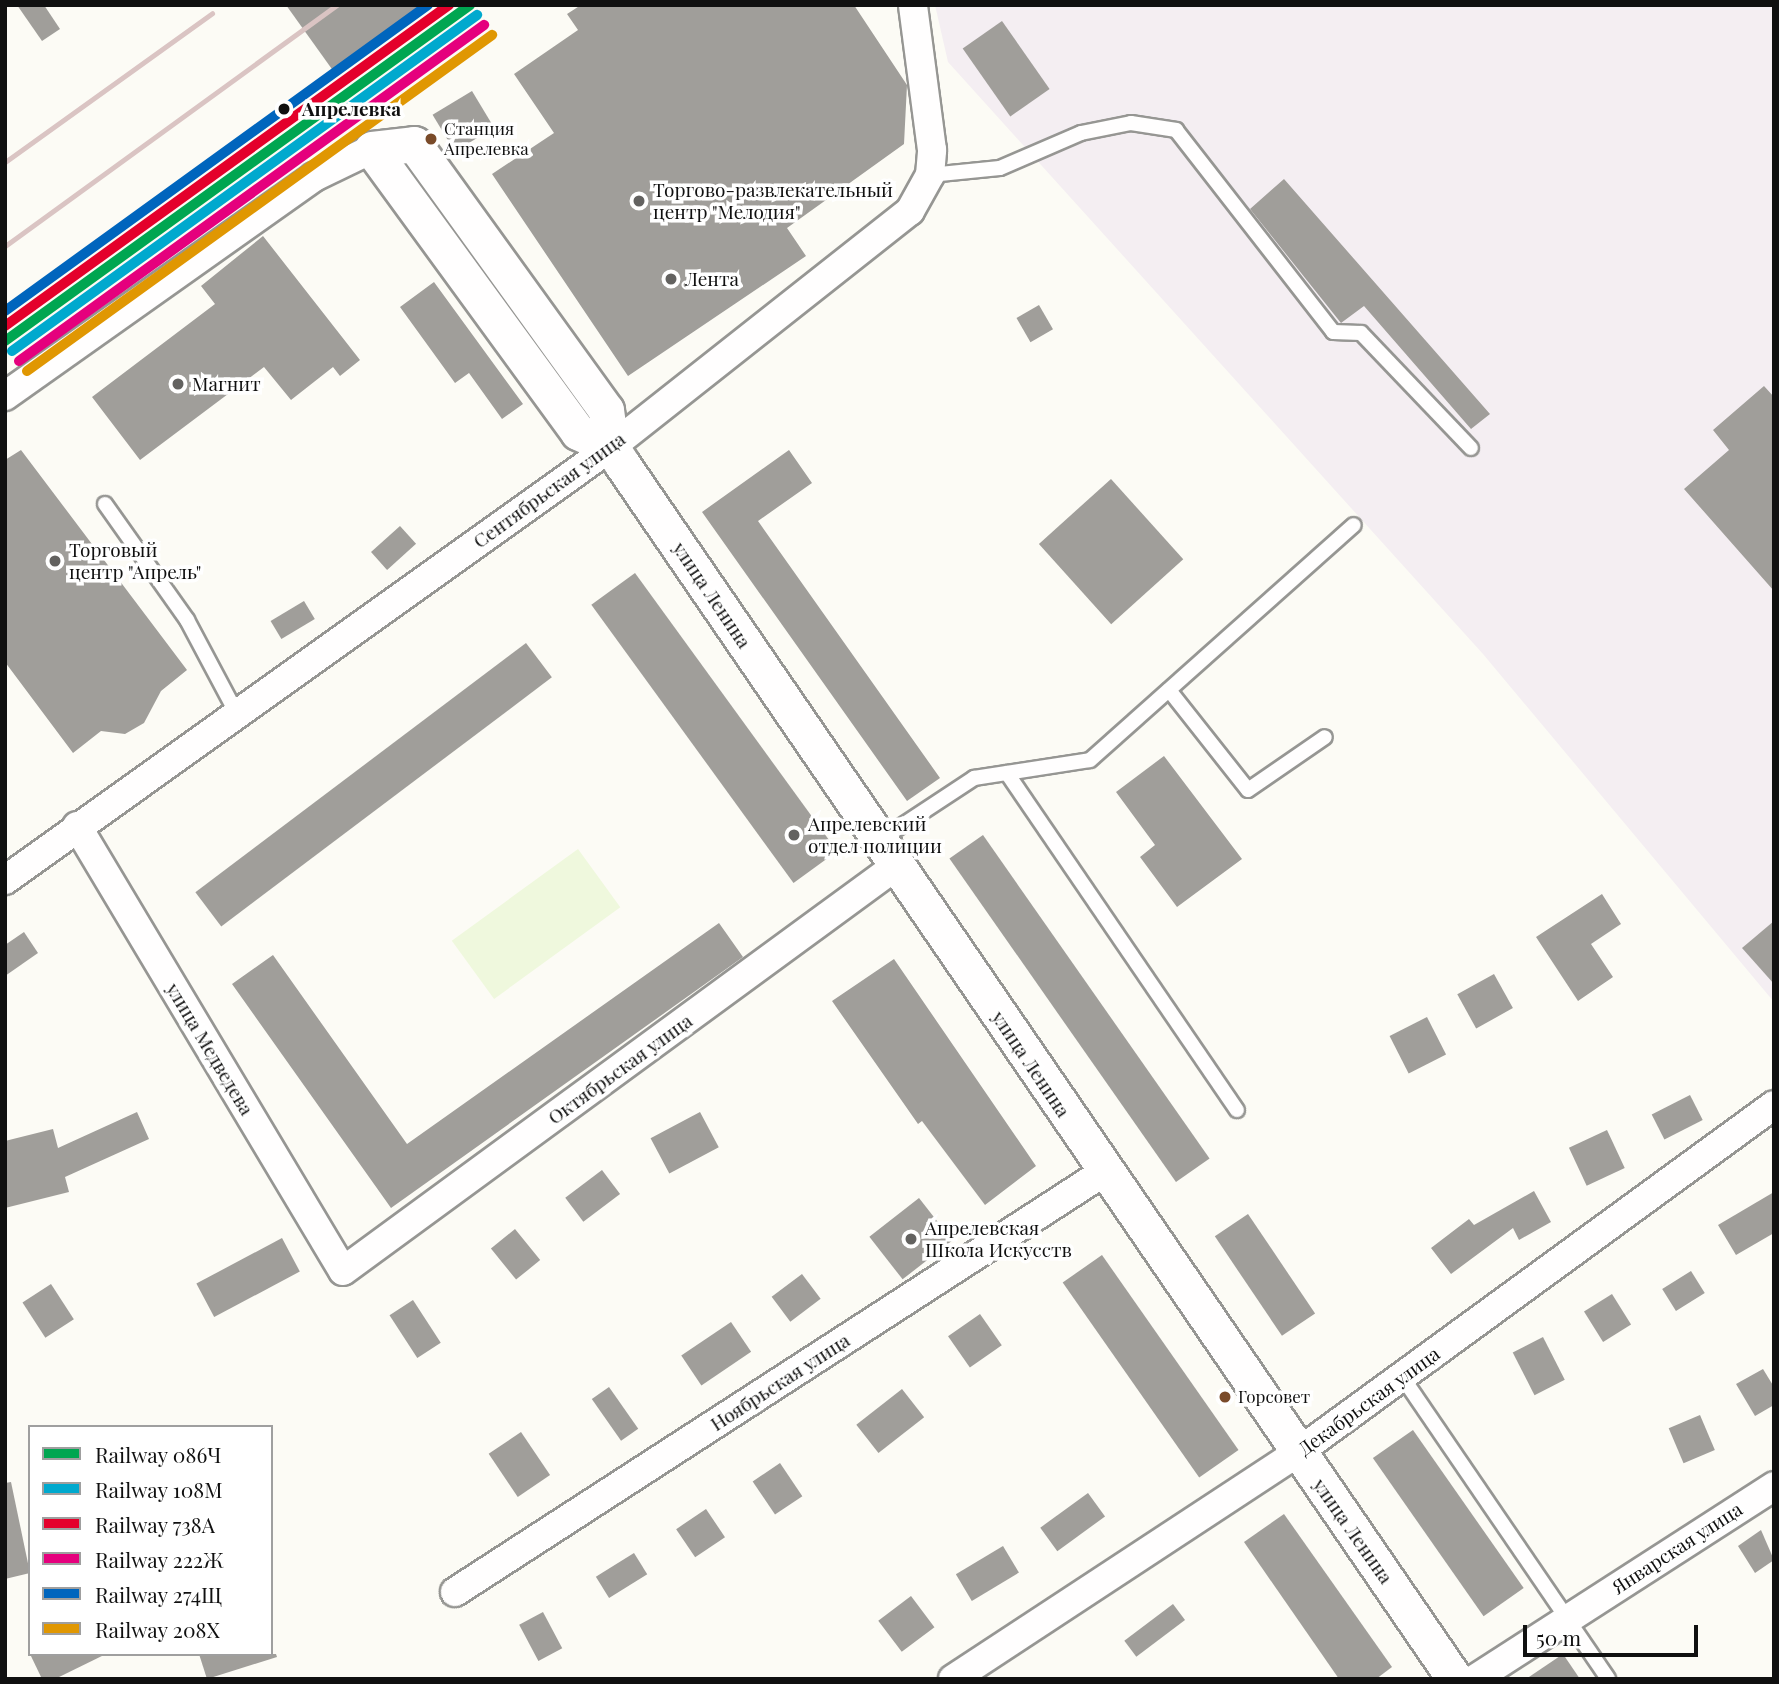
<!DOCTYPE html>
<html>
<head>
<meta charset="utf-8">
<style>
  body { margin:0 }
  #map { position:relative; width:1779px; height:1684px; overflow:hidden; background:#fcfbf5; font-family:"Playfair Display",serif }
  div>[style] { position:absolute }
  .industrial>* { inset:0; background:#f4eef2 }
  .pitch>* { inset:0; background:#eff8dd; transform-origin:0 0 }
  .building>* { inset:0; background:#a09e9a; transform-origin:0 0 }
  .roads { filter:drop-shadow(2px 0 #969693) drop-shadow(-2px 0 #969693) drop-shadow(0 2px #969693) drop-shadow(0 -2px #969693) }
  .service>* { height:14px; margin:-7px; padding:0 7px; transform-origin:7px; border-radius:7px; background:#fffefe }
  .minor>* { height:28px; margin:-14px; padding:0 14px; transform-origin:14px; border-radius:14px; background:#fffefe }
  .tertiary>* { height:35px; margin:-17.5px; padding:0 17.5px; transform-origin:17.5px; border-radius:17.5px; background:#fffefe }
  .rail>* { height:5px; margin:-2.5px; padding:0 2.5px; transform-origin:2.5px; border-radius:2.5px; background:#dac4c3 }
  .rail-1>* { height:10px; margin:-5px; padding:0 5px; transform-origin:5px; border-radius:5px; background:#00a651 }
  .rail-2>* { height:10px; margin:-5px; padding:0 5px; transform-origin:5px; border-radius:5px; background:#00a9ce }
  .rail-3>* { height:10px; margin:-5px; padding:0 5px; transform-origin:5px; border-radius:5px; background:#e4002b }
  .rail-4>* { height:10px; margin:-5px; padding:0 5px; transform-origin:5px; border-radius:5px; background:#e5007d }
  .rail-5>* { height:10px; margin:-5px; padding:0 5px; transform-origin:5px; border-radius:5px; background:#0065bd }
  .rail-6>* { height:10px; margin:-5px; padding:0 5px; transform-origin:5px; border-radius:5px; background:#e09702 }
  .dots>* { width:19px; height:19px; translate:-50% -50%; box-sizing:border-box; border:4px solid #fff; border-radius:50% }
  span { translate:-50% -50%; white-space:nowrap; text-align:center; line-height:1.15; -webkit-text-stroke:7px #fff; paint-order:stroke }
  .bus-label { font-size:17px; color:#101010 }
  .left { translate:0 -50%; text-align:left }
  .stop-label { font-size:19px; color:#101010; font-weight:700 }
  .poi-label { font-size:19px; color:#101010 }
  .street-label { font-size:19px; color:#101010 }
  .frame { position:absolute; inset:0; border:7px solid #101010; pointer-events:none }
  .legend { position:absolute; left:28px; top:1425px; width:245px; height:231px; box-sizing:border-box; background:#fff; border:2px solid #9f9f9f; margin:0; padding:9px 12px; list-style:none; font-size:21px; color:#101010 }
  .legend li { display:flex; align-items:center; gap:14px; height:35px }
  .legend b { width:35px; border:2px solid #9f9f9f }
  .scale { position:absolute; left:1523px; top:1625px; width:175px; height:32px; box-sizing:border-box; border:4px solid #101010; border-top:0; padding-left:9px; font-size:21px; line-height:24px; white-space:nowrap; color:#101010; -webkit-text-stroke:5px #fff; paint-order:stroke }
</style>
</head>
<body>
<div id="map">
  <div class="industrial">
    <div style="clip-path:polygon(935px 5px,1774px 5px,1774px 1002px,1483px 654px,948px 62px)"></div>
  </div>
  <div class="pitch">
    <div style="left:578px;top:849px;width:72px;height:156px;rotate:54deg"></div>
  </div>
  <div class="building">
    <div style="clip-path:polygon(17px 5px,44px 5px,60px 29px,42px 41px)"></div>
    <div style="clip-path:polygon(286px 5px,427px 5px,334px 72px)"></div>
    <div style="clip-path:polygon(581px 5px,854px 5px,907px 85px,904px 144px,787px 228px,806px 256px,628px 376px,492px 174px,554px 133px,514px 74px,578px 30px,567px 14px)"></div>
    <div style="left:1002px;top:21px;width:83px;height:48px;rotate:55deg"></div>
    <div style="left:472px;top:91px;width:43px;height:46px;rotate:59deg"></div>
    <div style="clip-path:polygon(1284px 179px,1490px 414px,1471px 429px,1364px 306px,1341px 323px,1250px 209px)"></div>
    <div style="clip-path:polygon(263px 236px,360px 360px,340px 376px,333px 367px,291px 400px,264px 367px,140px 460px,92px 397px,215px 304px,201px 286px)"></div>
    <div style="clip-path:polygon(434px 282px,523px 404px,502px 419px,469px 373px,455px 383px,400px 307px)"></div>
    <div style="left:1039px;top:305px;width:28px;height:26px;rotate:60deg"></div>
    <div style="clip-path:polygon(1764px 386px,1774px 397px,1774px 591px,1684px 489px,1729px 450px,1713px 430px)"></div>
    <div style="clip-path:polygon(21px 450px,187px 670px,161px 691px,144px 723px,125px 734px,101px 731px,73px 753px,5px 662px,5px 460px)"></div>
    <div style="clip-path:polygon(789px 450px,812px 483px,758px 521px,940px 778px,907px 801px,702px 512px)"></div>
    <div style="left:1111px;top:479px;width:108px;height:97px;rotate:48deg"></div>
    <div style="left:400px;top:526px;width:24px;height:39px;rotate:48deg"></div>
    <div style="left:635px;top:573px;width:344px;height:54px;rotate:54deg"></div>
    <div style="left:304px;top:601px;width:21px;height:39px;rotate:59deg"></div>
    <div style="left:526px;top:643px;width:43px;height:414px;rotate:53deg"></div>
    <div style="clip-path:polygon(1164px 756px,1242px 859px,1177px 907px,1140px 857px,1155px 845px,1116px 792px)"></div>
    <div style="left:983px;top:835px;width:395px;height:41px;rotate:55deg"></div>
    <div style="clip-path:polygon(1602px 894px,1621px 924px,1591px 944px,1613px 977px,1578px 1001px,1536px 937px)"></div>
    <div style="clip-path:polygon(1774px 921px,1774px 984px,1742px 948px)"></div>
    <div style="clip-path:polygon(719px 923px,743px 957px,391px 1208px,232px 984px,273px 955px,407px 1144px)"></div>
    <div style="clip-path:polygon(24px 932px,38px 953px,5px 976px,5px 945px)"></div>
    <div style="clip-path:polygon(894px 959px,1036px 1166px,985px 1205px,922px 1121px,918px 1124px,832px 1001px)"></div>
    <div style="left:1494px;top:974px;width:39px;height:42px;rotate:61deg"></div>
    <div style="left:1427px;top:1017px;width:42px;height:42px;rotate:63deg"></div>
    <div style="left:1690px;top:1095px;width:28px;height:43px;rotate:63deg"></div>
    <div style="clip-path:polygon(137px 1112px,149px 1139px,65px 1177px,69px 1192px,5px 1208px,5px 1141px,53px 1129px,58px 1148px)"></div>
    <div style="left:700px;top:1112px;width:40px;height:56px;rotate:62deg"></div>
    <div style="left:1607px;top:1130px;width:42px;height:42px;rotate:65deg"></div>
    <div style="left:602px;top:1170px;width:30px;height:46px;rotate:53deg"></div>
    <div style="clip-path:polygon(1534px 1191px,1551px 1222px,1519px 1240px,1513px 1228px,1451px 1274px,1431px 1248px,1469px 1219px,1474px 1225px)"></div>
    <div style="clip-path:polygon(1774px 1192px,1774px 1233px,1736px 1255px,1718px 1225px)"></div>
    <div style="left:919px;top:1198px;width:54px;height:63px;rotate:52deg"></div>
    <div style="left:1248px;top:1214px;width:120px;height:40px;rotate:56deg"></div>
    <div style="left:515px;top:1229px;width:40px;height:31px;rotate:51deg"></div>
    <div style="left:282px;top:1238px;width:38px;height:97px;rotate:62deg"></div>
    <div style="left:1102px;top:1255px;width:238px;height:48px;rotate:55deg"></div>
    <div style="left:1691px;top:1271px;width:26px;height:34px;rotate:58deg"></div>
    <div style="left:802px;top:1274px;width:31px;height:38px;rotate:53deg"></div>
    <div style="left:51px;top:1284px;width:42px;height:34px;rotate:57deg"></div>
    <div style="left:1612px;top:1294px;width:36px;height:33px;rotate:58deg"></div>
    <div style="left:413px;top:1300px;width:51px;height:28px;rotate:57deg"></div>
    <div style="left:980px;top:1314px;width:38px;height:39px;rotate:55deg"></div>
    <div style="left:731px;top:1322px;width:36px;height:60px;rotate:56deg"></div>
    <div style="left:1543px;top:1337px;width:48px;height:34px;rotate:63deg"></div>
    <div style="clip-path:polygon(1763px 1369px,1774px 1387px,1774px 1405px,1755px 1416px,1736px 1384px)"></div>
    <div style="left:609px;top:1387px;width:51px;height:21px;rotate:55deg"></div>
    <div style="left:902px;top:1389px;width:36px;height:58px;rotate:52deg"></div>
    <div style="left:1700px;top:1415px;width:38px;height:34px;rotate:67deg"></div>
    <div style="left:1413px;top:1430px;width:193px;height:49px;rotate:55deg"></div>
    <div style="left:521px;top:1432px;width:52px;height:39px;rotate:56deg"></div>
    <div style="left:780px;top:1463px;width:40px;height:33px;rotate:56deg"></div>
    <div style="clip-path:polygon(11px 1482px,30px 1573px,5px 1579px,5px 1483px)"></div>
    <div style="left:1088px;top:1493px;width:29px;height:59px;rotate:54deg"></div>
    <div style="left:706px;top:1509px;width:34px;height:36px;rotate:56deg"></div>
    <div style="clip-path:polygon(1284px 1514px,1392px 1667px,1376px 1679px,1339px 1679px,1244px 1542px)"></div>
    <div style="clip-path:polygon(1761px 1530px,1774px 1560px,1755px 1573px,1738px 1546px)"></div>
    <div style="left:1003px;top:1546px;width:31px;height:55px;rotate:59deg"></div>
    <div style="left:634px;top:1553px;width:25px;height:45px;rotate:58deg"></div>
    <div style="left:911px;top:1596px;width:39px;height:41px;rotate:53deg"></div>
    <div style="left:1173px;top:1604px;width:20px;height:61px;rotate:53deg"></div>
    <div style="left:543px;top:1612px;width:41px;height:27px;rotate:62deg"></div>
    <div style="clip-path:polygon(30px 1654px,106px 1654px,55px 1679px,42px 1679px)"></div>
    <div style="clip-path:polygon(199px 1654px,276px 1654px,277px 1657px,207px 1679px)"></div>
    <div style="clip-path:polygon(1563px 1654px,1580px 1679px,1526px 1679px)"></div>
  </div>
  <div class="roads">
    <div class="service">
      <div style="left:930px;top:175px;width:70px;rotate:-5.7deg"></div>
      <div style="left:1000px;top:168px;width:88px;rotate:-23.4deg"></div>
      <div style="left:1081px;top:133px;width:51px;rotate:-11.3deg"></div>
      <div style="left:1131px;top:123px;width:46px;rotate:8.8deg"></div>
      <div style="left:1176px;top:130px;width:256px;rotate:52.1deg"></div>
      <div style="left:1333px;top:332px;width:28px;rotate:2deg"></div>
      <div style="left:1361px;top:333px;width:159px;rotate:46.3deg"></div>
      <div style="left:105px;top:504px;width:142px;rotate:54.7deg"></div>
      <div style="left:187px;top:620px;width:104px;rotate:62deg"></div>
      <div style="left:1169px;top:690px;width:127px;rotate:51.7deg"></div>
      <div style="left:1248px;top:790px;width:93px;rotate:-34.5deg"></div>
      <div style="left:1007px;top:773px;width:408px;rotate:55.7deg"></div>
      <div style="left:880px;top:840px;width:113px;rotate:-33.4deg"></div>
      <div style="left:974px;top:778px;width:117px;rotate:-8.8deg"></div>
      <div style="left:1090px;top:760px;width:353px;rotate:-41.7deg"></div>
      <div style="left:1403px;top:1378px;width:364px;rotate:55.7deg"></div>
    </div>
    <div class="minor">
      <div style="left:5px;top:396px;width:379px;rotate:-35.3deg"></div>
      <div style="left:314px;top:177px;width:64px;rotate:-25.8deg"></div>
      <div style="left:77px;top:826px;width:518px;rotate:59.13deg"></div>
      <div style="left:343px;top:1271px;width:685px;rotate:-36.22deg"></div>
      <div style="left:5px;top:880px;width:745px;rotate:-35.55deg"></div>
      <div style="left:611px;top:447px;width:381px;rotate:-38.3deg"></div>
      <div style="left:910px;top:211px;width:41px;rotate:-60.9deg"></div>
      <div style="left:930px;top:175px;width:25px;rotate:-85deg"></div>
      <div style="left:932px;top:150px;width:146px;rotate:-97.5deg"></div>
      <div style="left:455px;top:1592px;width:773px;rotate:-32.91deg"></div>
      <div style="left:953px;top:1679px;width:412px;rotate:-33.3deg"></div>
      <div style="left:1297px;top:1453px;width:590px;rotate:-36.11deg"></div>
      <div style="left:1475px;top:1679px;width:356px;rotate:-32.8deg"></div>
    </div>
    <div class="tertiary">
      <div style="left:611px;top:447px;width:36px;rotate:-156deg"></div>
      <div style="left:578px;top:432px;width:350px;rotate:-126.1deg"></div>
      <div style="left:372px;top:149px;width:42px;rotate:-6.8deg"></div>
      <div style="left:414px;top:144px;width:328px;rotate:54.2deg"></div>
      <div style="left:606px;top:410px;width:37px;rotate:82deg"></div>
      <div style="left:611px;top:447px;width:20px;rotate:57deg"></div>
      <div style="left:622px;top:464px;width:1473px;rotate:55.57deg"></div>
    </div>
  </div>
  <div class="rail">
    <div style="left:5px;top:162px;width:255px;rotate:-35.7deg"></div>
    <div style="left:5px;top:246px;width:410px;rotate:-36deg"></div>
  </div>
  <div class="rail-1">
    <div style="left:5px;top:341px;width:574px;rotate:-35.85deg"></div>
  </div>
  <div class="rail-2">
    <div style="left:12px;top:351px;width:574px;rotate:-35.85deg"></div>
  </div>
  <div class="rail-3">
    <div style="left:5px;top:326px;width:548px;rotate:-35.87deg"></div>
  </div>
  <div class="rail-4">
    <div style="left:19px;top:361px;width:574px;rotate:-35.85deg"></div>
  </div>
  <div class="rail-5">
    <div style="left:5px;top:311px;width:522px;rotate:-35.88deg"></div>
  </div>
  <div class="rail-6">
    <div style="left:27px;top:371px;width:574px;rotate:-35.85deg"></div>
  </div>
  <div class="dots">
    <div style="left:284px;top:109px;background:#101010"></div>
    <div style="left:431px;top:139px;background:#7a4b2a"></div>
    <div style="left:639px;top:201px;background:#636260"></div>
    <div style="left:671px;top:279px;background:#636260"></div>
    <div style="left:178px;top:384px;background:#636260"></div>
    <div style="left:55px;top:561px;background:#636260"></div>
    <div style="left:794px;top:835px;background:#636260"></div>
    <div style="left:911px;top:1239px;background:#636260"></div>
    <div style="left:1225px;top:1397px;background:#7a4b2a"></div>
  </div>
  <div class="bus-label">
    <span class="left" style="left:444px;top:139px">Станция<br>Апрелевка</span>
    <span class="left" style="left:1238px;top:1397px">Горсовет</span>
  </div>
  <div class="stop-label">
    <span class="left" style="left:302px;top:109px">Апрелевка</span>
  </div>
  <div class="poi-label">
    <span class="left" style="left:653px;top:201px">Торгово-развлекательный<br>центр "Мелодия"</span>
    <span class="left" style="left:685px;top:279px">Лента</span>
    <span class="left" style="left:192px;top:384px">Магнит</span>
    <span class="left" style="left:69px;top:561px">Торговый<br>центр "Апрель"</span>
    <span class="left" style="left:808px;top:835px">Апрелевский<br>отдел полиции</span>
    <span class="left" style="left:925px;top:1239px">Апрелевская<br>Школа Искусств</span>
  </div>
  <div class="street-label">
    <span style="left:549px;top:490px;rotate:-36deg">Сентябрьская улица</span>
    <span style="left:712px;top:595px;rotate:56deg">улица Ленина</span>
    <span style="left:210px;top:1049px;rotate:59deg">улица Медведева</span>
    <span style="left:1031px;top:1064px;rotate:56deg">улица Ленина</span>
    <span style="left:620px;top:1069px;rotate:-36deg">Октябрьская улица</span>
    <span style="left:780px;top:1382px;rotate:-33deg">Ноябрьская улица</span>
    <span style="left:1369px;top:1401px;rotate:-36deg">Декабрьская улица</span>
    <span style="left:1353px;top:1531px;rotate:55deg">улица Ленина</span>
    <span style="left:1677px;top:1548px;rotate:-33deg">Январская улица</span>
  </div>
  <div class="frame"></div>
  <ul class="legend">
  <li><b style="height:9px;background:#00a651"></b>Railway 086Ч</li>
  <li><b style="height:9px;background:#00a9ce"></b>Railway 108М</li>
  <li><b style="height:9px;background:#e4002b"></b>Railway 738А</li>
  <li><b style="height:9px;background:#e5007d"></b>Railway 222Ж</li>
  <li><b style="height:9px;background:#0065bd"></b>Railway 274Щ</li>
  <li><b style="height:9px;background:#e09702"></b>Railway 208Х</li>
  </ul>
  <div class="scale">50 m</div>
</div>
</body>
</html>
